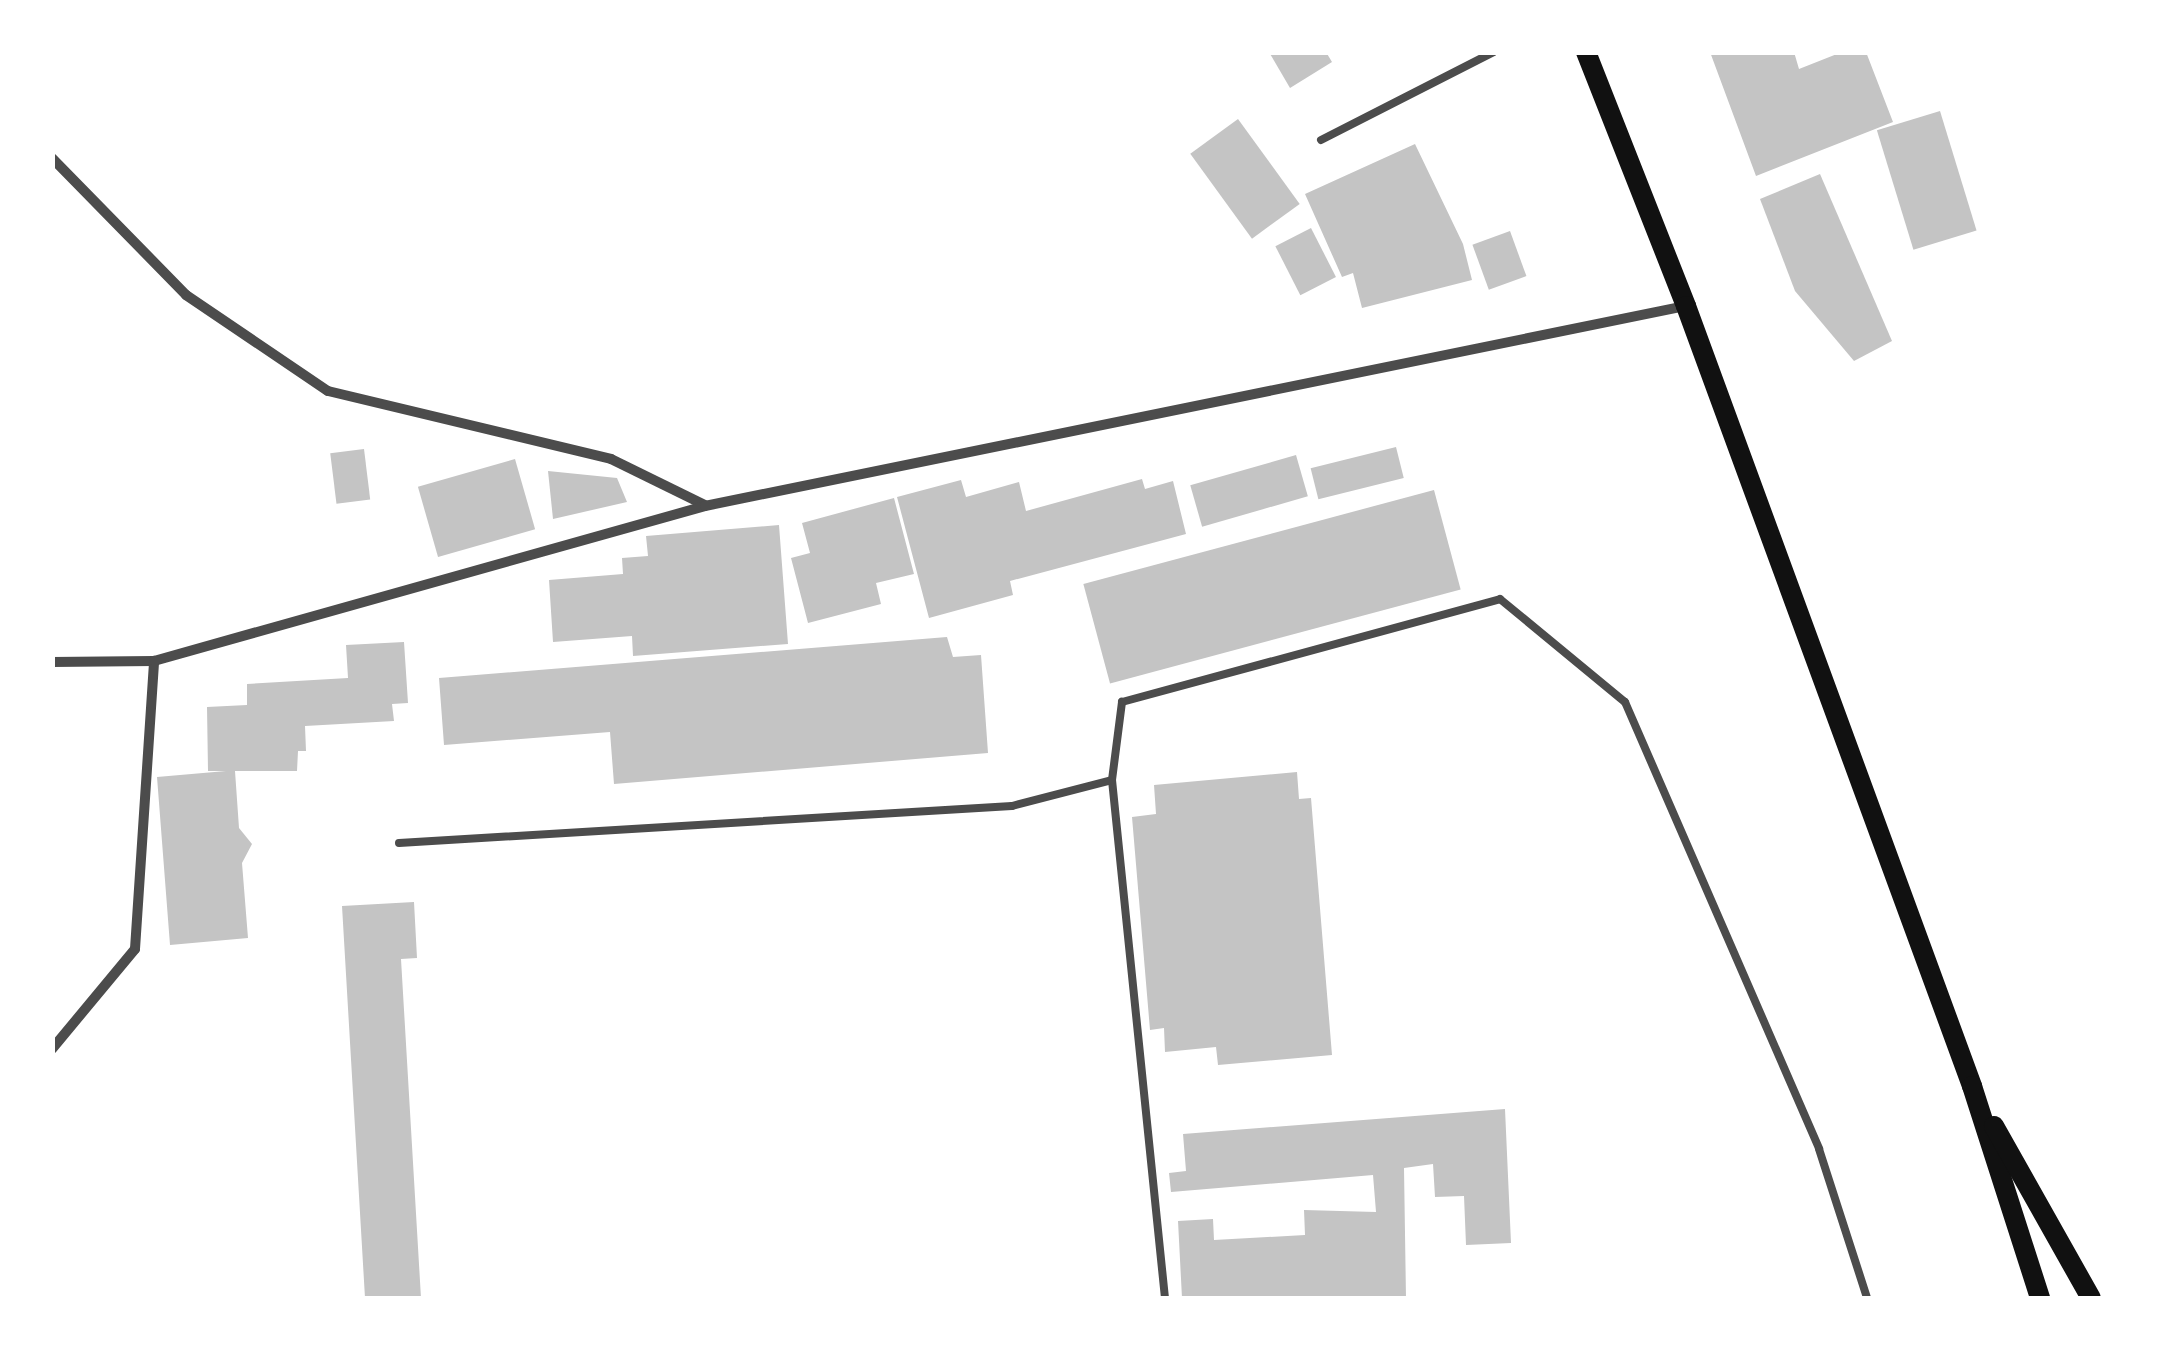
<!DOCTYPE html>
<html>
<head>
<meta charset="utf-8">
<style>
  body { margin:0 }
  #map { position:relative; width:2166px; height:1351px; overflow:hidden; background:#fff; font-family:Mulish,sans-serif }
  div>[style] { position:absolute }
  .building>* { inset:0; background:#c4c4c4; transform-origin:0 0 }
  .service>* { height:8px; margin:-4px; padding:0 4px; transform-origin:4px; border-radius:4px; background:#4c4c4c }
  .minor>* { height:10px; margin:-5px; padding:0 5px; transform-origin:5px; border-radius:5px; background:#4c4c4c }
  .secondary>* { height:20px; margin:-10px; padding:0 10px; transform-origin:10px; border-radius:10px; background:#111 }
  span { translate:-50% -50%; white-space:nowrap; text-align:center; line-height:1.15; -webkit-text-stroke:10px #fff; paint-order:stroke }
  .frame { position:absolute; inset:0; border:55px solid #fff; pointer-events:none }
</style>
</head>
<body>
<div id="map">
  <div class="building">
    <div style="clip-path:polygon(1269px 52px,1326px 52px,1332px 62px,1290px 88px)"></div>
    <div style="clip-path:polygon(1710px 52px,1794px 52px,1799px 69px,1842px 52px,1866px 52px,1893px 122px,1756px 176px)"></div>
    <div style="left:1940px;top:111px;width:125px;height:66px;rotate:73deg"></div>
    <div style="left:1238px;top:119px;width:105px;height:59px;rotate:54deg"></div>
    <div style="clip-path:polygon(1415px 144px,1463px 244px,1472px 280px,1362px 308px,1353px 273px,1342px 277px,1305px 194px)"></div>
    <div style="clip-path:polygon(1820px 174px,1892px 341px,1854px 361px,1795px 291px,1760px 199px)"></div>
    <div style="left:1311px;top:228px;width:55px;height:40px;rotate:63deg"></div>
    <div style="left:1510px;top:231px;width:48px;height:40px;rotate:70deg"></div>
    <div style="left:1396px;top:447px;width:32px;height:88px;rotate:76deg"></div>
    <div style="left:364px;top:449px;width:51px;height:34px;rotate:83deg"></div>
    <div style="left:1296px;top:455px;width:43px;height:110px;rotate:74deg"></div>
    <div style="left:515px;top:459px;width:73px;height:101px;rotate:74deg"></div>
    <div style="clip-path:polygon(548px 471px,617px 478px,627px 502px,553px 519px)"></div>
    <div style="clip-path:polygon(1142px 479px,1145px 489px,1173px 481px,1186px 534px,1010px 581px,1013px 595px,929px 618px,897px 497px,961px 480px,966px 497px,1019px 482px,1026px 511px)"></div>
    <div style="left:1434px;top:490px;width:103px;height:363px;rotate:75deg"></div>
    <div style="clip-path:polygon(894px 498px,914px 574px,876px 583px,881px 604px,808px 623px,791px 558px,810px 553px,802px 523px)"></div>
    <div style="clip-path:polygon(779px 525px,788px 644px,633px 656px,632px 636px,553px 642px,549px 580px,623px 574px,622px 558px,648px 556px,646px 536px)"></div>
    <div style="clip-path:polygon(947px 637px,953px 657px,981px 655px,988px 753px,614px 784px,610px 732px,444px 745px,439px 678px)"></div>
    <div style="clip-path:polygon(404px 642px,408px 703px,392px 704px,394px 721px,305px 726px,306px 751px,298px 751px,297px 771px,235px 771px,239px 828px,252px 844px,242px 863px,248px 938px,170px 945px,157px 777px,226px 771px,208px 771px,207px 707px,247px 705px,247px 684px,348px 678px,346px 645px)"></div>
    <div style="clip-path:polygon(1297px 772px,1299px 799px,1311px 798px,1332px 1055px,1218px 1065px,1216px 1047px,1165px 1052px,1164px 1028px,1150px 1030px,1132px 817px,1156px 814px,1154px 785px)"></div>
    <div style="clip-path:polygon(414px 902px,417px 958px,401px 959px,421px 1298px,365px 1298px,342px 906px)"></div>
    <div style="clip-path:polygon(1505px 1109px,1511px 1243px,1466px 1245px,1464px 1196px,1435px 1197px,1433px 1164px,1404px 1168px,1406px 1298px,1182px 1298px,1178px 1221px,1213px 1219px,1214px 1240px,1305px 1235px,1304px 1210px,1376px 1212px,1373px 1175px,1171px 1192px,1169px 1173px,1186px 1171px,1183px 1134px)"></div>
  </div>
  <div class="service">
    <div style="left:1321px;top:140px;width:194px;rotate:-27deg"></div>
    <div style="left:1112px;top:780px;width:521px;rotate:84.16deg"></div>
    <div style="left:399px;top:843px;width:614px;rotate:-3.45deg"></div>
    <div style="left:1012px;top:806px;width:103px;rotate:-14.6deg"></div>
    <div style="left:1112px;top:780px;width:79px;rotate:-82.7deg"></div>
    <div style="left:1122px;top:702px;width:392px;rotate:-15.2deg"></div>
    <div style="left:1500px;top:599px;width:162px;rotate:39.5deg"></div>
    <div style="left:1625px;top:702px;width:487px;rotate:66.5deg"></div>
    <div style="left:1819px;top:1149px;width:157px;rotate:72.1deg"></div>
  </div>
  <div class="minor">
    <div style="left:52px;top:158px;width:192px;rotate:45.6deg"></div>
    <div style="left:186px;top:295px;width:171px;rotate:34.1deg"></div>
    <div style="left:328px;top:391px;width:291px;rotate:13.5deg"></div>
    <div style="left:611px;top:459px;width:105px;rotate:26.1deg"></div>
    <div style="left:52px;top:662px;width:102px;rotate:-0.6deg"></div>
    <div style="left:52px;top:1049px;width:130px;rotate:-50.3deg"></div>
    <div style="left:135px;top:949px;width:289px;rotate:-86.2deg"></div>
    <div style="left:154px;top:661px;width:572px;rotate:-15.71deg"></div>
    <div style="left:705px;top:506px;width:1000px;rotate:-11.53deg"></div>
  </div>
  <div class="secondary">
    <div style="left:1586px;top:52px;width:273px;rotate:68.5deg"></div>
    <div style="left:1686px;top:306px;width:831px;rotate:69.86deg"></div>
    <div style="left:1972px;top:1086px;width:223px;rotate:72.2deg"></div>
    <div style="left:1994px;top:1126px;width:197px;rotate:60.6deg"></div>
  </div>
  <div class="frame"></div>
</div>
</body>
</html>
